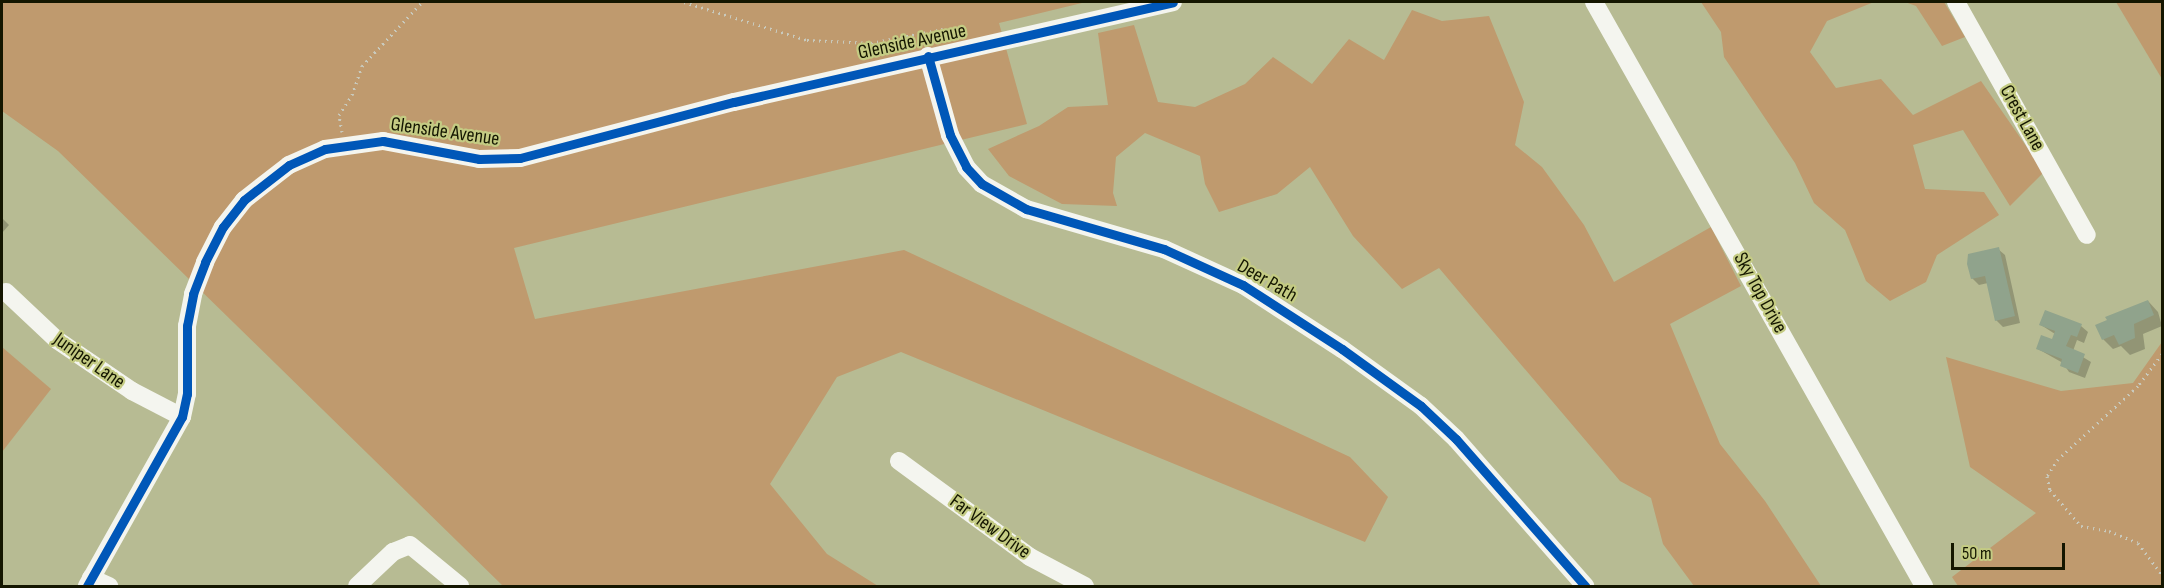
<!DOCTYPE html>
<html>
<head>
<meta charset="utf-8">
<style>
  body { margin:0 }
  #map { position:relative; width:2164px; height:588px; overflow:hidden; background:#b7bb93; font-family:"Sofia Sans Condensed",sans-serif }
  div>[style] { position:absolute }
  .forest>* { inset:0; background:#bf9a6e }
  .shadow>* { inset:0; background:#0003 }
  .building>* { inset:0; background:#90a38c }
  .path>* { height:3px; margin-top:-1.5px; transform-origin:0; background:repeating-linear-gradient(90deg,#c9cabd 0 1.5px,transparent 0 6px) }
  .minor>* { height:18px; margin:-9px; padding:0 9px; transform-origin:9px; border-radius:9px; background:#f4f5ef }
  .cycleway>* { height:9px; margin:-4.5px; padding:0 4.5px; transform-origin:4.5px; border-radius:4.5px; background:#0057b8 }
  span { translate:-50% -50%; white-space:nowrap; text-align:center; line-height:1.15; -webkit-text-stroke:4.5px #c4cb83; paint-order:stroke }
  .street-label { font-size:20px; color:#141600 }
  .frame { position:absolute; inset:0; border:3px solid #141600; pointer-events:none }
  .scale { position:absolute; left:1951px; top:543px; width:114px; height:27px; box-sizing:border-box; border:3px solid #141600; border-top:0; padding-left:8px; font-size:18px; line-height:21px; white-space:nowrap; color:#141600; -webkit-text-stroke:4px #c4cb83; paint-order:stroke }
</style>
</head>
<body>
<div id="map">
  <div class="forest">
    <div style="clip-path:polygon(2px 2px,1086px 2px,999px 23px,1027px 124px,514px 248px,535px 319px,904px 250px,1350px 457px,1388px 497px,1365px 542px,901px 352px,837px 377px,770px 484px,827px 554px,878px 586px,503px 586px,58px 151px,2px 111px)"></div>
    <div style="clip-path:polygon(1701px 2px,1874px 2px,1827px 21px,1810px 52px,1836px 88px,1881px 79px,1913px 115px,1981px 81px,2044px 172px,2010px 206px,1963px 130px,1913px 145px,1925px 189px,1984px 192px,1999px 215px,1937px 255px,1926px 282px,1890px 301px,1866px 281px,1845px 230px,1814px 203px,1795px 163px,1724px 57px,1721px 32px)"></div>
    <div style="clip-path:polygon(1905px 2px,1944px 2px,1965px 37px,1942px 46px,1916px 6px)"></div>
    <div style="clip-path:polygon(2116px 2px,2162px 2px,2162px 79px)"></div>
    <div style="clip-path:polygon(1412px 10px,1442px 21px,1489px 16px,1524px 102px,1515px 145px,1542px 167px,1584px 225px,1614px 282px,1711px 227px,1741px 286px,1670px 324px,1720px 444px,1765px 501px,1821px 586px,1694px 586px,1663px 544px,1651px 498px,1620px 481px,1439px 268px,1402px 289px,1353px 236px,1310px 167px,1277px 194px,1219px 212px,1205px 184px,1200px 156px,1145px 133px,1116px 157px,1113px 193px,1117px 206px,1062px 204px,1009px 176px,988px 149px,1039px 126px,1068px 107px,1108px 105px,1098px 33px,1134px 25px,1158px 102px,1195px 107px,1245px 84px,1273px 57px,1312px 84px,1349px 39px,1384px 60px)"></div>
    <div style="clip-path:polygon(2162px 342px,2162px 586px,1958px 586px,1952px 577px,2036px 513px,1970px 467px,1946px 357px,2061px 391px,2133px 383px)"></div>
    <div style="clip-path:polygon(2px 347px,51px 389px,2px 452px)"></div>
  </div>
  <div class="shadow">
    <div style="clip-path:polygon(2px 218px,9px 225px,2px 233px)"></div>
    <div style="clip-path:polygon(1998px 249px,2005px 255px,2020px 323px,2003px 327px,1996px 320px,1988px 283px,1979px 285px,1972px 278px)"></div>
    <div style="clip-path:polygon(2148px 301px,2158px 312px,2162px 326px,2143px 334px,2145px 349px,2130px 355px,2121px 346px,2113px 349px,2103px 339px)"></div>
    <div style="clip-path:polygon(2041px 325px,2081px 326px,2088px 332px,2084px 343px,2077px 340px,2073px 351px,2091px 362px,2085px 378px,2069px 372px,2063px 363px,2038px 349px,2052px 341px,2055px 334px)"></div>
  </div>
  <div class="building">
    <div style="clip-path:polygon(1999px 247px,2015px 316px,1995px 321px,1985px 276px,1971px 279px,1967px 264px,1968px 254px)"></div>
    <div style="clip-path:polygon(2148px 300px,2154px 315px,2134px 324px,2135px 338px,2119px 345px,2114px 335px,2102px 340px,2095px 325px,2107px 320px,2105px 317px)"></div>
    <div style="clip-path:polygon(2045px 310px,2082px 324px,2077px 337px,2071px 335px,2066px 346px,2085px 354px,2078px 373px,2060px 366px,2062px 359px,2036px 349px,2041px 335px,2052px 339px,2055px 331px,2039px 325px)"></div>
  </div>
  <div class="path">
    <div style="left:684px;top:2px;width:129px;rotate:17.2deg"></div>
    <div style="left:807px;top:40px;width:64px;rotate:2.7deg"></div>
    <div style="left:871px;top:43px;width:73px;rotate:-11deg"></div>
    <div style="left:943px;top:29px;width:11px;rotate:56deg"></div>
    <div style="left:342px;top:132px;width:17px;rotate:-100deg"></div>
    <div style="left:339px;top:115px;width:24px;rotate:-57deg"></div>
    <div style="left:352px;top:95px;width:31px;rotate:-71deg"></div>
    <div style="left:362px;top:66px;width:88px;rotate:-46.8deg"></div>
    <div style="left:2162px;top:354px;width:40px;rotate:127deg"></div>
    <div style="left:2138px;top:386px;width:108px;rotate:137.6deg"></div>
    <div style="left:2058px;top:459px;width:20px;rotate:123deg"></div>
    <div style="left:2047px;top:476px;width:14px;rotate:78deg"></div>
    <div style="left:2050px;top:490px;width:48px;rotate:49.3deg"></div>
    <div style="left:2081px;top:526px;width:28px;rotate:10deg"></div>
    <div style="left:2109px;top:531px;width:31px;rotate:22deg"></div>
    <div style="left:2138px;top:543px;width:40px;rotate:53deg"></div>
  </div>
  <div class="minor">
    <div style="left:1594px;top:2px;width:671px;rotate:60.53deg"></div>
    <div style="left:1956px;top:2px;width:267px;rotate:60.7deg"></div>
    <div style="left:928px;top:56px;width:82px;rotate:74.4deg"></div>
    <div style="left:950px;top:135px;width:36px;rotate:63deg"></div>
    <div style="left:966px;top:167px;width:23px;rotate:47deg"></div>
    <div style="left:982px;top:184px;width:51px;rotate:29.6deg"></div>
    <div style="left:1026px;top:209px;width:144px;rotate:16.2deg"></div>
    <div style="left:1164px;top:249px;width:87px;rotate:24.5deg"></div>
    <div style="left:1243px;top:285px;width:118px;rotate:32.9deg"></div>
    <div style="left:1342px;top:349px;width:97px;rotate:35.8deg"></div>
    <div style="left:1421px;top:406px;width:48px;rotate:43.3deg"></div>
    <div style="left:1456px;top:439px;width:196px;rotate:48.7deg"></div>
    <div style="left:6px;top:292px;width:70px;rotate:43.3deg"></div>
    <div style="left:57px;top:340px;width:91px;rotate:34.2deg"></div>
    <div style="left:132px;top:391px;width:56px;rotate:27.5deg"></div>
    <div style="left:899px;top:461px;width:162px;rotate:36.2deg"></div>
    <div style="left:1030px;top:557px;width:62px;rotate:27.8deg"></div>
    <div style="left:91px;top:578px;width:20px;rotate:24deg"></div>
    <div style="left:87px;top:586px;width:194px;rotate:-60.7deg"></div>
    <div style="left:182px;top:417px;width:24px;rotate:-78deg"></div>
    <div style="left:187px;top:394px;width:68px;rotate:-90deg"></div>
    <div style="left:187px;top:326px;width:33px;rotate:-79deg"></div>
    <div style="left:193px;top:294px;width:34px;rotate:-69deg"></div>
    <div style="left:205px;top:262px;width:39px;rotate:-63deg"></div>
    <div style="left:223px;top:227px;width:34px;rotate:-52deg"></div>
    <div style="left:244px;top:200px;width:57px;rotate:-37.9deg"></div>
    <div style="left:289px;top:165px;width:39px;rotate:-24deg"></div>
    <div style="left:325px;top:149px;width:59px;rotate:-7.9deg"></div>
    <div style="left:383px;top:141px;width:98px;rotate:10.6deg"></div>
    <div style="left:479px;top:159px;width:41px;rotate:-1.4deg"></div>
    <div style="left:520px;top:158px;width:221px;rotate:-14.7deg"></div>
    <div style="left:734px;top:102px;width:450px;rotate:-12.8deg"></div>
    <div style="left:357px;top:586px;width:50px;rotate:-43.4deg"></div>
    <div style="left:393px;top:552px;width:18px;rotate:-22deg"></div>
    <div style="left:410px;top:545px;width:65px;rotate:39.4deg"></div>
  </div>
  <div class="cycleway">
    <div style="left:928px;top:56px;width:82px;rotate:74.4deg"></div>
    <div style="left:950px;top:135px;width:36px;rotate:63deg"></div>
    <div style="left:966px;top:167px;width:23px;rotate:47deg"></div>
    <div style="left:982px;top:184px;width:51px;rotate:29.6deg"></div>
    <div style="left:1026px;top:209px;width:144px;rotate:16.2deg"></div>
    <div style="left:1164px;top:249px;width:87px;rotate:24.5deg"></div>
    <div style="left:1243px;top:285px;width:118px;rotate:32.9deg"></div>
    <div style="left:1342px;top:349px;width:97px;rotate:35.8deg"></div>
    <div style="left:1421px;top:406px;width:48px;rotate:43.3deg"></div>
    <div style="left:1456px;top:439px;width:196px;rotate:48.7deg"></div>
    <div style="left:87px;top:586px;width:194px;rotate:-60.7deg"></div>
    <div style="left:182px;top:417px;width:24px;rotate:-78deg"></div>
    <div style="left:187px;top:394px;width:68px;rotate:-90deg"></div>
    <div style="left:187px;top:326px;width:33px;rotate:-79deg"></div>
    <div style="left:193px;top:294px;width:34px;rotate:-69deg"></div>
    <div style="left:205px;top:262px;width:39px;rotate:-63deg"></div>
    <div style="left:223px;top:227px;width:34px;rotate:-52deg"></div>
    <div style="left:244px;top:200px;width:57px;rotate:-37.9deg"></div>
    <div style="left:289px;top:165px;width:39px;rotate:-24deg"></div>
    <div style="left:325px;top:149px;width:59px;rotate:-7.9deg"></div>
    <div style="left:383px;top:141px;width:98px;rotate:10.6deg"></div>
    <div style="left:479px;top:159px;width:41px;rotate:-1.4deg"></div>
    <div style="left:520px;top:158px;width:221px;rotate:-14.7deg"></div>
    <div style="left:734px;top:102px;width:450px;rotate:-12.8deg"></div>
  </div>
  <div class="street-label">
    <span style="left:912px;top:42px;rotate:-12deg">Glenside Avenue</span>
    <span style="left:2022px;top:118px;rotate:61deg">Crest Lane</span>
    <span style="left:445px;top:132px;rotate:8deg">Glenside Avenue</span>
    <span style="left:1267px;top:281px;rotate:30deg">Deer Path</span>
    <span style="left:1760px;top:293px;rotate:61deg">Sky Top Drive</span>
    <span style="left:89px;top:361px;rotate:35deg">Juniper Lane</span>
    <span style="left:990px;top:527px;rotate:36deg">Far View Drive</span>
  </div>
  <div class="frame"></div>
  <div class="scale">50 m</div>
</div>
</body>
</html>
